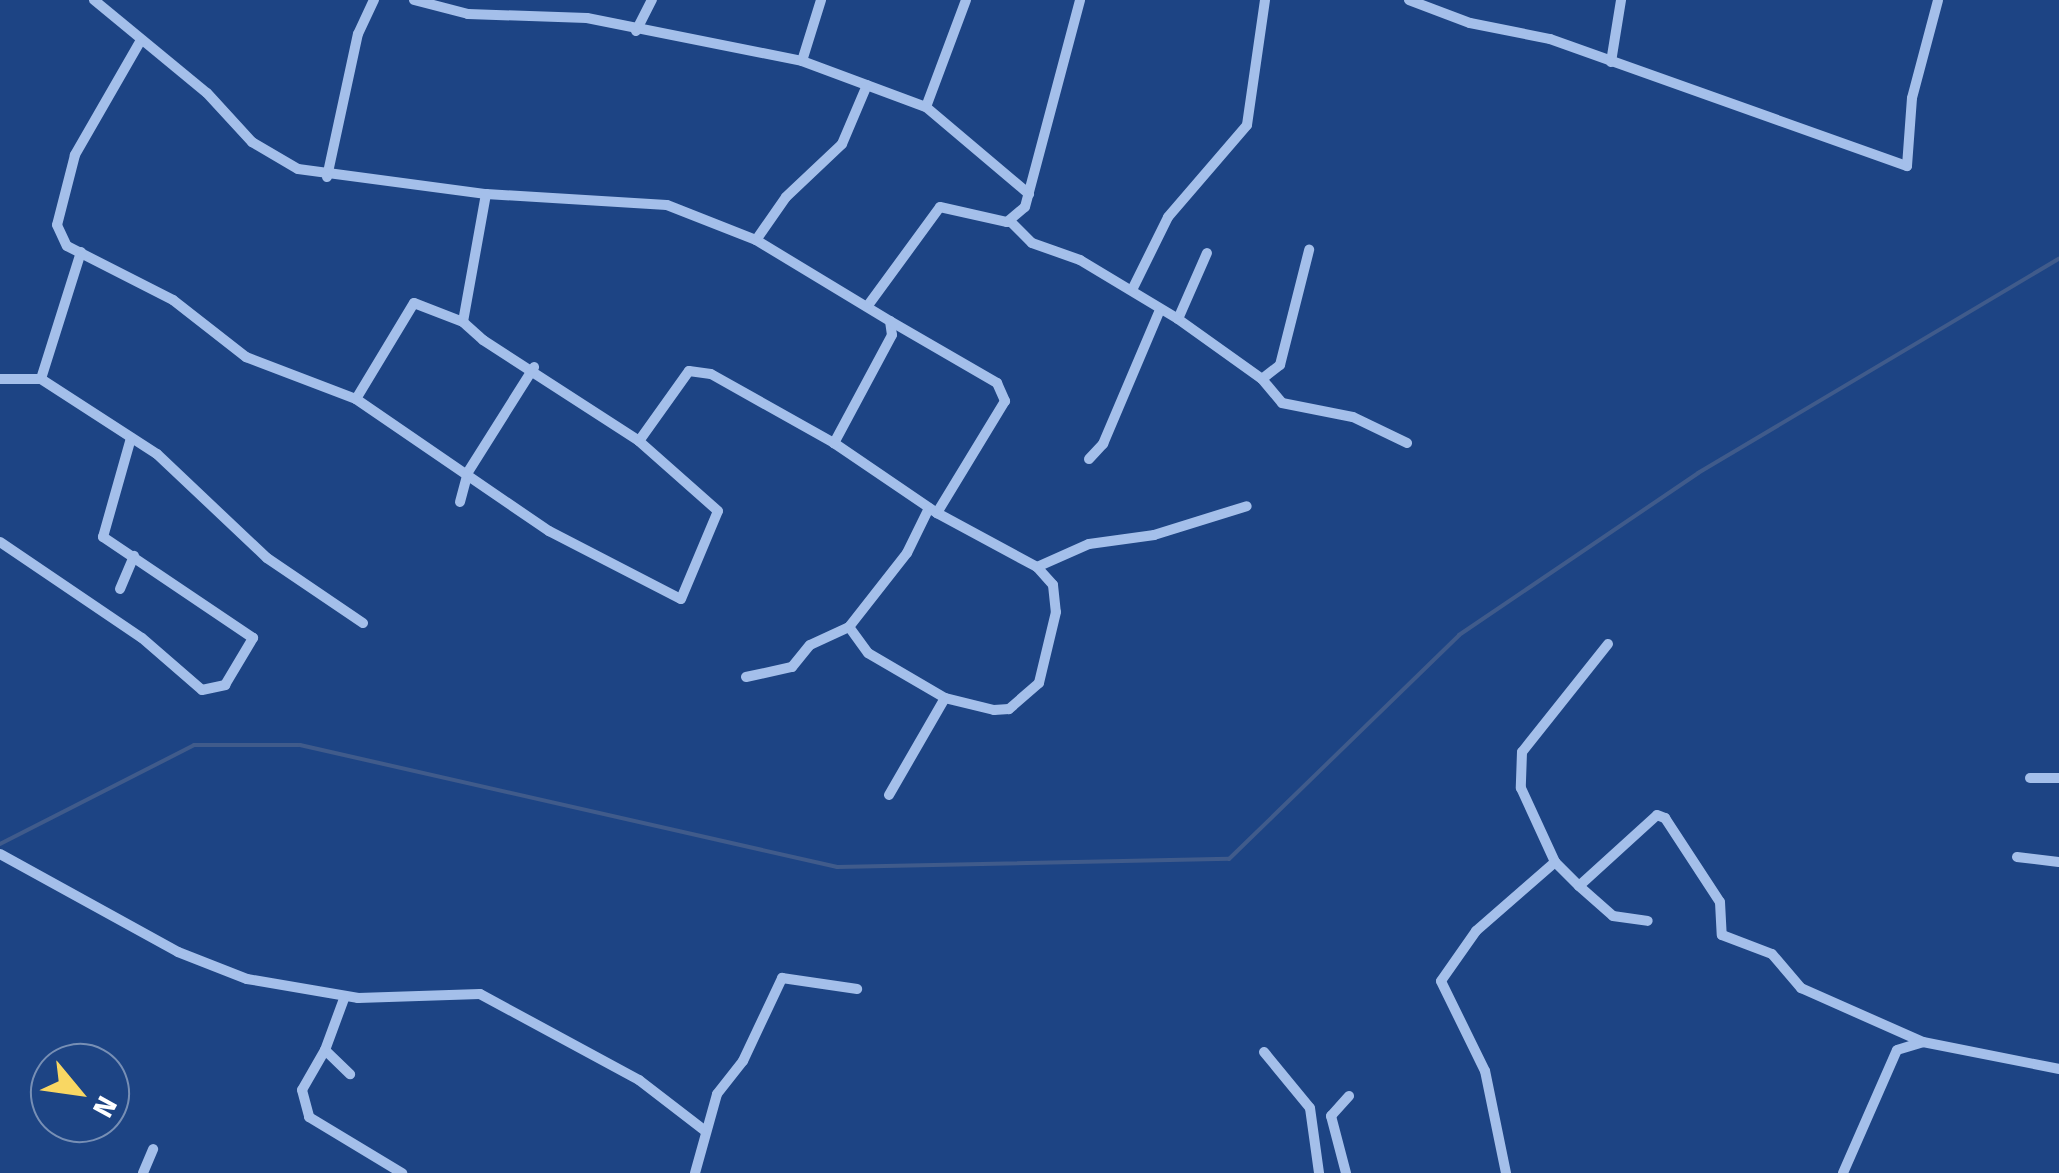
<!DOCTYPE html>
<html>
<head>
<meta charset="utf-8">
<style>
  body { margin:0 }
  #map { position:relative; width:2059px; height:1173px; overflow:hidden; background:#1d4484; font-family:"Fira Sans",sans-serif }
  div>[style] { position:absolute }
  .stream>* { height:4px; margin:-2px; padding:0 2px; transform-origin:2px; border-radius:2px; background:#405b8b }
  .minor>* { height:10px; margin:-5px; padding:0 5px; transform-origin:5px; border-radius:5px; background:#a4bfea }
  span { translate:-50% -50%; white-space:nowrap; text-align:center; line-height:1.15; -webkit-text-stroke:8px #1d4484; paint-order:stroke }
  .north { position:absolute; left:30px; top:1043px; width:100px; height:100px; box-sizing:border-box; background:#1d4484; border:2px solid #778fb5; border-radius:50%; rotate:119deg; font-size:28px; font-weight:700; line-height:40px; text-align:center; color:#fff }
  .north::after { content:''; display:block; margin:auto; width:35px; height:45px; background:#f9d763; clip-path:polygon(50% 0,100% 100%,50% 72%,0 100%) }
</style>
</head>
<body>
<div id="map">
  <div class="stream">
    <div style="left:0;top:844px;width:218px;rotate:-27deg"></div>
    <div style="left:194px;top:745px;width:106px"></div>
    <div style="left:300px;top:745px;width:551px;rotate:12.8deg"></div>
    <div style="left:837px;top:867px;width:392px;rotate:-1.2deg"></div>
    <div style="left:1229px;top:859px;width:321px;rotate:-44.2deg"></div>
    <div style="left:1459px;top:635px;width:289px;rotate:-34.1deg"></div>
    <div style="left:1698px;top:473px;width:420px;rotate:-30.7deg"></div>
  </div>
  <div class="minor">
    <div style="left:94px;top:0;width:146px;rotate:39.5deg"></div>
    <div style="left:207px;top:93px;width:67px;rotate:47.4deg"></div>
    <div style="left:252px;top:142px;width:53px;rotate:30.4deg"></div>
    <div style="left:298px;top:169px;width:190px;rotate:7.6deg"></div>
    <div style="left:486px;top:194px;width:181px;rotate:3.5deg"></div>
    <div style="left:667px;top:205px;width:96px;rotate:21.5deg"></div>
    <div style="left:756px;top:240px;width:157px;rotate:31.2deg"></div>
    <div style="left:890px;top:321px;width:14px;rotate:82deg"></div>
    <div style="left:892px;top:335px;width:123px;rotate:118.2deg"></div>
    <div style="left:834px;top:443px;width:125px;rotate:34.2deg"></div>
    <div style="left:937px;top:513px;width:114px;rotate:28.4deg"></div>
    <div style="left:1037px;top:567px;width:24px;rotate:48deg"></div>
    <div style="left:1053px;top:585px;width:27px;rotate:84deg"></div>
    <div style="left:1056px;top:612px;width:73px;rotate:103.5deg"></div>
    <div style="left:1039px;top:683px;width:40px;rotate:139deg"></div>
    <div style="left:1009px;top:709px;width:15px;rotate:176deg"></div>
    <div style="left:994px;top:710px;width:50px;rotate:-166.2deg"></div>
    <div style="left:945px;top:698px;width:89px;rotate:-149.7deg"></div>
    <div style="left:868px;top:653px;width:32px;rotate:-126deg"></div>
    <div style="left:414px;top:0;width:56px;rotate:14.5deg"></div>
    <div style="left:468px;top:14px;width:119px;rotate:1.9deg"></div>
    <div style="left:587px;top:18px;width:219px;rotate:11.3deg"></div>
    <div style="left:802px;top:61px;width:132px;rotate:20.4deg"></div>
    <div style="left:966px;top:0;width:114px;rotate:110.5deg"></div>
    <div style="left:926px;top:107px;width:135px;rotate:40.2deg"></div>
    <div style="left:1409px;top:0;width:65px;rotate:20.7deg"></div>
    <div style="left:1470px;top:23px;width:82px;rotate:11.3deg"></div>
    <div style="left:1550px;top:39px;width:379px;rotate:19.6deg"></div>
    <div style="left:1907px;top:166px;width:68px;rotate:-85.8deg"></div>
    <div style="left:1912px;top:98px;width:101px;rotate:-75.1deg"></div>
    <div style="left:636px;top:31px;width:35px;rotate:-63deg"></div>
    <div style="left:141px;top:40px;width:133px;rotate:119.9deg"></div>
    <div style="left:75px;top:155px;width:72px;rotate:104.4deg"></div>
    <div style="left:57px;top:225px;width:23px;rotate:65deg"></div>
    <div style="left:67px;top:246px;width:119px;rotate:27deg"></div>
    <div style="left:173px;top:300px;width:93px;rotate:38deg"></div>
    <div style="left:246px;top:357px;width:118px;rotate:20.9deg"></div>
    <div style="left:356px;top:399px;width:112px;rotate:-58.9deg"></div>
    <div style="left:414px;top:303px;width:53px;rotate:21.2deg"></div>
    <div style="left:802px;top:61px;width:64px;rotate:-72.7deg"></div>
    <div style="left:1611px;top:62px;width:63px;rotate:-80.8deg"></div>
    <div style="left:327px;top:177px;width:146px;rotate:-77.8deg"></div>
    <div style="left:358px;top:34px;width:38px;rotate:-65deg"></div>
    <div style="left:486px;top:194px;width:130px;rotate:100.2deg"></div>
    <div style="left:463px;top:322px;width:27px;rotate:42deg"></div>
    <div style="left:483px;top:340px;width:186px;rotate:32.9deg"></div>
    <div style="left:639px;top:441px;width:86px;rotate:-54.5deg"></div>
    <div style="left:689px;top:371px;width:22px;rotate:8deg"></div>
    <div style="left:711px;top:374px;width:141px;rotate:29.3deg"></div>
    <div style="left:1010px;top:221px;width:31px;rotate:45deg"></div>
    <div style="left:1032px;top:243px;width:51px;rotate:19.5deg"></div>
    <div style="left:1080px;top:260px;width:114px;rotate:31deg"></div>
    <div style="left:1178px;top:319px;width:72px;rotate:-66.3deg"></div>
    <div style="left:756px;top:240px;width:52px;rotate:-55.1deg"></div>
    <div style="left:786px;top:197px;width:77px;rotate:-43.4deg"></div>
    <div style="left:842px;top:144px;width:64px;rotate:-67deg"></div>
    <div style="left:81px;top:252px;width:133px;rotate:107.5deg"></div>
    <div style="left:41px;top:379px;width:138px;rotate:32.9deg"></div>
    <div style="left:157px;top:454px;width:151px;rotate:43.4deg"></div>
    <div style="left:267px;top:558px;width:116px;rotate:34.1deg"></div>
    <div style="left:1132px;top:290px;width:81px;rotate:-63.7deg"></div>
    <div style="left:1168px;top:217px;width:121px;rotate:-49.3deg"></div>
    <div style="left:1247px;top:125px;width:126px;rotate:-81.8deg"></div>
    <div style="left:869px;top:304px;width:120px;rotate:-53.8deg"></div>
    <div style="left:940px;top:207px;width:69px;rotate:12.6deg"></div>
    <div style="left:1007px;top:222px;width:23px;rotate:-40deg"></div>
    <div style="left:1025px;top:207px;width:214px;rotate:-75.1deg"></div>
    <div style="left:1178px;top:319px;width:103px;rotate:35.5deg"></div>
    <div style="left:1262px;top:379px;width:23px;rotate:-38deg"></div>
    <div style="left:1280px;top:365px;width:119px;rotate:-75.8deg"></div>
    <div style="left:890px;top:321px;width:124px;rotate:30.1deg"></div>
    <div style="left:997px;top:383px;width:20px;rotate:66deg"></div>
    <div style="left:1005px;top:401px;width:131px;rotate:121.3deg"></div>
    <div style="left:0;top:379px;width:41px"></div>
    <div style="left:1262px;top:379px;width:31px;rotate:50deg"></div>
    <div style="left:1282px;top:403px;width:72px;rotate:11.2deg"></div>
    <div style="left:1353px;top:417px;width:60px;rotate:25.7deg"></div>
    <div style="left:356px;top:399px;width:234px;rotate:34.4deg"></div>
    <div style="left:549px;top:531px;width:148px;rotate:27.3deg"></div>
    <div style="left:681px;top:599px;width:95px;rotate:-67.2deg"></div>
    <div style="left:718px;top:511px;width:106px;rotate:-138.5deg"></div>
    <div style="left:1089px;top:459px;width:21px;rotate:-47deg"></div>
    <div style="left:1103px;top:444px;width:143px;rotate:-67deg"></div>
    <div style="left:460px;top:502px;width:31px;rotate:-75deg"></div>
    <div style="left:468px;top:472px;width:124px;rotate:-57.8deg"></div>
    <div style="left:0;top:542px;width:171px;rotate:34.1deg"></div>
    <div style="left:142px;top:638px;width:79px;rotate:40.9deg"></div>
    <div style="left:202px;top:690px;width:24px;rotate:-12deg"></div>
    <div style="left:225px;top:685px;width:55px;rotate:-59.2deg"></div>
    <div style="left:253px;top:638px;width:181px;rotate:-146deg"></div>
    <div style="left:103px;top:537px;width:103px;rotate:-74.2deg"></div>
    <div style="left:1037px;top:567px;width:57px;rotate:-23.9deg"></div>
    <div style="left:1089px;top:544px;width:66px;rotate:-7.9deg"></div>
    <div style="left:1154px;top:535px;width:97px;rotate:-17.3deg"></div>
    <div style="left:120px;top:589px;width:36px;rotate:-67deg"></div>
    <div style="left:1608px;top:644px;width:138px;rotate:128.5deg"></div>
    <div style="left:1522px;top:752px;width:36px;rotate:92deg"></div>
    <div style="left:1521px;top:788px;width:81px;rotate:65.3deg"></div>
    <div style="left:1555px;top:862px;width:34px;rotate:45deg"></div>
    <div style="left:1579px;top:886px;width:105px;rotate:-42.3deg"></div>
    <div style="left:1657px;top:815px;width:9px;rotate:21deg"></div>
    <div style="left:1665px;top:818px;width:100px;rotate:56.8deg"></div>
    <div style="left:1720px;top:902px;width:33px;rotate:87deg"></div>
    <div style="left:1722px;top:935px;width:53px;rotate:20.8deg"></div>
    <div style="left:1772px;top:954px;width:45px;rotate:49.5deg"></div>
    <div style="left:1801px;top:988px;width:133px;rotate:23.9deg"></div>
    <div style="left:746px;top:677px;width:47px;rotate:-12.3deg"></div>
    <div style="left:792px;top:667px;width:28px;rotate:-51deg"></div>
    <div style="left:810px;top:645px;width:43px;rotate:-24.8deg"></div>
    <div style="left:849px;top:627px;width:94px;rotate:-51.9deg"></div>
    <div style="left:907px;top:553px;width:50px;rotate:-63.9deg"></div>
    <div style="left:2030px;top:778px;width:29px"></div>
    <div style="left:889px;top:795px;width:112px;rotate:-60deg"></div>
    <div style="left:0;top:854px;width:203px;rotate:28.8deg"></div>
    <div style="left:178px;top:952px;width:74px;rotate:21.4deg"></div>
    <div style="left:247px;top:979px;width:113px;rotate:9.7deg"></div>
    <div style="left:358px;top:998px;width:122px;rotate:-1.9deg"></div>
    <div style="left:480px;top:994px;width:181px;rotate:28.4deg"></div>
    <div style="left:639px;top:1080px;width:82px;rotate:37.6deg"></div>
    <div style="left:2017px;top:857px;width:42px;rotate:6.8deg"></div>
    <div style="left:1579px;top:886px;width:45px;rotate:41.4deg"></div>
    <div style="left:1613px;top:916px;width:35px;rotate:8deg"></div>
    <div style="left:345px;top:996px;width:58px;rotate:110.3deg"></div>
    <div style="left:325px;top:1050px;width:35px;rotate:44deg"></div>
    <div style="left:325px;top:1050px;width:46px;rotate:119.9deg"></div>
    <div style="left:302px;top:1090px;width:28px;rotate:75deg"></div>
    <div style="left:309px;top:1117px;width:109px;rotate:31.1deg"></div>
    <div style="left:1264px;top:1052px;width:72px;rotate:50.6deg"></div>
    <div style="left:1310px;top:1108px;width:66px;rotate:82.1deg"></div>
    <div style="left:143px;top:1173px;width:26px;rotate:-67deg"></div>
    <div style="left:695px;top:1173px;width:82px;rotate:-74.4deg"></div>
    <div style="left:717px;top:1094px;width:42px;rotate:-51.8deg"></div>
    <div style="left:743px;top:1061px;width:92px;rotate:-64.8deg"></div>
    <div style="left:782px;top:978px;width:76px;rotate:8.3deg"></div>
    <div style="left:1346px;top:1173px;width:59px;rotate:-104.7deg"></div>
    <div style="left:1331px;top:1116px;width:27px;rotate:-48deg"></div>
    <div style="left:1506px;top:1173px;width:104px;rotate:-101.6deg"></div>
    <div style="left:1485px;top:1071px;width:100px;rotate:-116.1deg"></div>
    <div style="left:1441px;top:981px;width:61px;rotate:-55deg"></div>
    <div style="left:1476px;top:931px;width:105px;rotate:-41.1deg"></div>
    <div style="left:1843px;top:1173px;width:134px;rotate:-66.3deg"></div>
    <div style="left:1897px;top:1050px;width:27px;rotate:-17deg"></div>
    <div style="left:1923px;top:1042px;width:139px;rotate:11.2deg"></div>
  </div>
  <div class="north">N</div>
</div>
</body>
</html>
